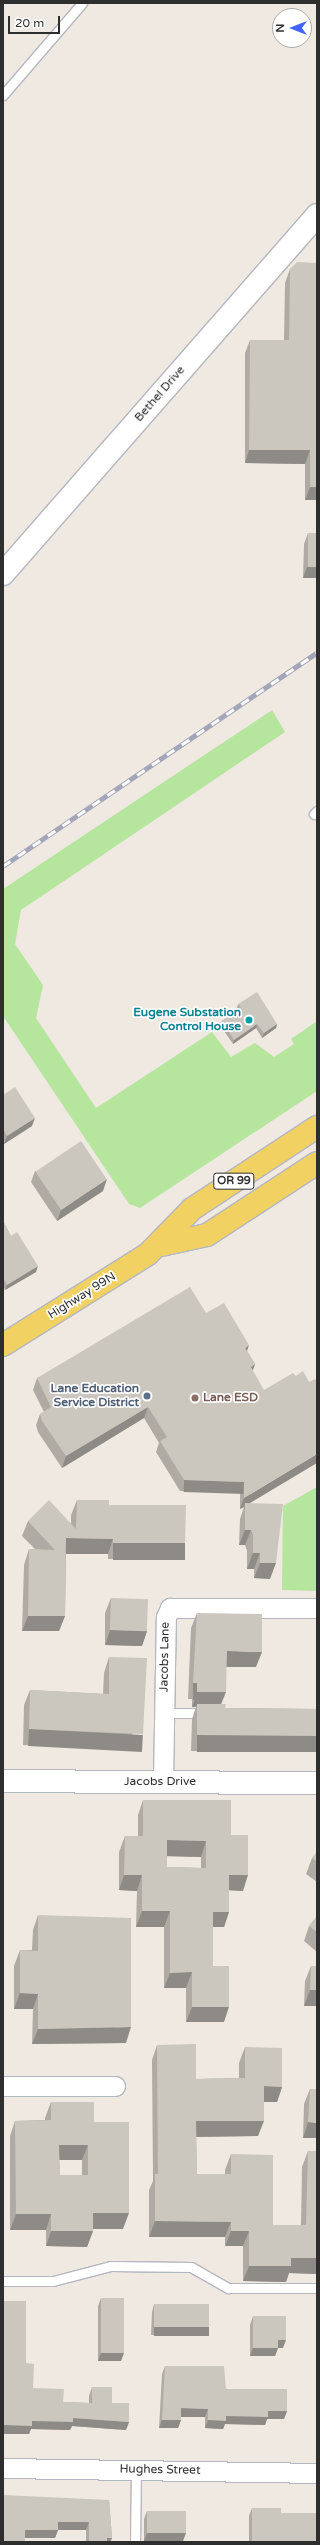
<!DOCTYPE html>
<html>
<head>
<meta charset="utf-8">
<style>
  body { margin:0 }
  #map { position:relative; width:320px; height:2545px; overflow:hidden; background:#efe9e1; font-family:"Varela Round",sans-serif }
  div>[style] { position:absolute }
  .green>* { inset:0; background:#b6e59e }
  .roads { filter:drop-shadow(1px 0 #b4b7c1) drop-shadow(-1px 0 #b4b7c1) drop-shadow(0 1px #b4b7c1) drop-shadow(0 -1px #b4b7c1) }
  .lane>* { height:9px; margin:-4.5px; padding:0 4.5px; transform-origin:4.5px; border-radius:4.5px; background:#fff }
  .street>* { height:19px; margin:-9.5px; padding:0 9.5px; transform-origin:9.5px; border-radius:9.5px; background:#fff }
  .secondary>* { height:22px; margin:-11px; padding:0 11px; transform-origin:11px; border-radius:11px; background:#fff }
  .primary>* { height:22px; margin:-11px; padding:0 11px; transform-origin:11px; border-radius:11px; background:#f2d163 }
  .rail>* { height:4.5px; margin-top:-2.25px; transform-origin:0; background:repeating-linear-gradient(90deg,#fff 0 9px,#a3a6b8 0 18px); box-sizing:border-box; border-block:1px solid #a3a6b8 }
  .wall>* { inset:0; background:#afaba4 }
  .shaded-wall>* { inset:0; background:#8e8b86; transform-origin:0 0 }
  .building>* { inset:0; background:#cbc7bf; transform-origin:0 0 }
  .dots>* { width:11px; height:11px; translate:-50% -50%; box-sizing:border-box; border:2px solid #fff; border-radius:50% }
  span { translate:-50% -50%; white-space:nowrap; text-align:center; line-height:1.15; -webkit-text-stroke:3.5px #fff; paint-order:stroke }
  .shield-label span { padding:1px 3px; background:#fff; border:1px solid; border-radius:3px; -webkit-text-stroke-width:0 }
  .shield-label { font-size:11px; color:#2e2e2e; font-weight:700 }
  .street-label { font-size:12px; color:#2e2e2e }
  .culture-label { font-size:12px; color:#0d838f; font-weight:700 }
  .right { translate:-100% -50%; text-align:right }
  .service-label { font-size:12px; color:#4e5e75; font-weight:700 }
  .education-label { font-size:12px; color:#785e54; font-weight:700 }
  .left { translate:0 -50%; text-align:left }
  .frame { position:absolute; inset:0; border:4px solid #2e2e2e; pointer-events:none }
  .north { position:absolute; left:272px; top:8px; width:40px; height:40px; box-sizing:border-box; background:#fff; border:1px solid #ababab; border-radius:50%; rotate:270deg; font-size:11px; font-weight:700; line-height:16px; text-align:center; color:#2e2e2e }
  .north::after { content:''; display:block; margin:auto; width:14px; height:18px; background:#4264fb; clip-path:polygon(50% 0,100% 100%,50% 72%,0 100%) }
  .scale { position:absolute; left:8px; top:16px; width:52px; height:18px; box-sizing:border-box; border:2px solid #2e2e2e; border-top:0; padding-left:5px; font-size:12px; line-height:14px; white-space:nowrap; color:#2e2e2e; -webkit-text-stroke:3px #fff; paint-order:stroke }
</style>
</head>
<body>
<div id="map">
  <div class="green">
    <div style="clip-path:polygon(272px 710px,285px 732px,21px 910px,15px 944px,43px 985px,36px 1018px,96px 1108px,212px 1032px,231px 1057px,255px 1043px,274px 1057px,294px 1044px,291px 1039px,317px 1021px,317px 1091px,140px 1208px,129px 1204px,3px 1016px,3px 889px)"></div>
    <div style="clip-path:polygon(317px 1487px,317px 1591px,282px 1590px,283px 1506px)"></div>
  </div>
  <div class="roads">
    <div class="lane">
      <div style="left:3px;top:95px;width:121px;rotate:-49.3deg"></div>
      <div style="left:314px;top:814px;width:4px;rotate:-45deg"></div>
      <div style="left:164px;top:1713px;width:41px"></div>
      <div style="left:3px;top:2281px;width:50px"></div>
      <div style="left:53px;top:2281px;width:60px;rotate:-14.5deg"></div>
      <div style="left:111px;top:2266px;width:80px;rotate:0.7deg"></div>
      <div style="left:191px;top:2267px;width:43px;rotate:29.6deg"></div>
      <div style="left:228px;top:2288px;width:89px"></div>
      <div style="left:135px;top:2542px;width:72px;rotate:-89.2deg"></div>
    </div>
    <div class="street">
      <div style="left:163px;top:1782px;width:165px;rotate:-89deg"></div>
      <div style="left:166px;top:1617px;width:10px;rotate:-66deg"></div>
      <div style="left:170px;top:1608px;width:147px"></div>
      <div style="left:3px;top:2086px;width:112px"></div>
      <div style="left:3px;top:2468px;width:314px;rotate:0.9deg"></div>
    </div>
    <div class="secondary">
      <div style="left:3px;top:574px;width:477px;rotate:-48.8deg"></div>
      <div style="left:3px;top:1781px;width:314px;rotate:0.4deg"></div>
    </div>
    <div class="primary">
      <div style="left:161px;top:1245px;width:47px;rotate:-12.3deg"></div>
      <div style="left:207px;top:1235px;width:131px;rotate:-33.2deg"></div>
      <div style="left:3px;top:1345px;width:171px;rotate:-32.1deg"></div>
      <div style="left:148px;top:1254px;width:63px;rotate:-45.6deg"></div>
      <div style="left:192px;top:1209px;width:149px;rotate:-33.3deg"></div>
    </div>
  </div>
  <div class="rail">
    <div style="left:3px;top:866px;width:379px;rotate:-34.2deg"></div>
  </div>
  <div class="wall">
    <div style="clip-path:polygon(317px 263px,317px 500px,305px 500px,305px 464px,245px 463px,245px 353px,250px 340px,284px 340px,285px 283px,290px 269px)"></div>
    <div style="clip-path:polygon(308px 533px,317px 533px,317px 578px,303px 578px,304px 544px)"></div>
    <div style="clip-path:polygon(238px 1004px,277px 1024px,276px 1028px,262px 1038px,256px 1028px,233px 1044px,220px 1025px,222px 1021px,238px 1010px,237px 1008px)"></div>
    <div style="clip-path:polygon(3px 1095px,32px 1126px,4px 1144px,3px 1142px)"></div>
    <div style="clip-path:polygon(35px 1171px,103px 1191px,57px 1221px,31px 1182px)"></div>
    <div style="clip-path:polygon(3px 1221px,11px 1236px,36px 1272px,5px 1290px,3px 1286px)"></div>
    <div style="clip-path:polygon(206px 1313px,247px 1351px,255px 1364px,253px 1370px,250px 1503px,270px 1579px,254px 1578px,254px 1569px,247px 1569px,247px 1551px,245px 1545px,239px 1545px,240px 1519px,244px 1507px,240px 1509px,240px 1493px,180px 1491px,156px 1452px,159px 1443px,144px 1418px,62px 1468px,38px 1432px,36px 1425px,40px 1414px,44px 1412px,33px 1390px,37px 1378px)"></div>
    <div style="clip-path:polygon(77px 1500px,109px 1505px,180px 1559px,108px 1559px,108px 1554px,66px 1554px,65px 1616px,59px 1631px,22px 1631px,24px 1565px,29px 1549px,35px 1549px,22px 1536px,28px 1521px,71px 1523px,71px 1515px)"></div>
    <div style="clip-path:polygon(111px 1598px,147px 1631px,142px 1646px,105px 1645px,105px 1613px)"></div>
    <div style="clip-path:polygon(197px 1613px,256px 1667px,226px 1667px,221px 1704px,225px 1708px,317px 1709px,317px 1752px,191px 1751px,192px 1719px,196px 1707px,192px 1707px,192px 1699px,188px 1699px,191px 1628px)"></div>
    <div style="clip-path:polygon(109px 1657px,137px 1750px,23px 1745px,24px 1705px,30px 1690px,103px 1694px,104px 1673px)"></div>
    <div style="clip-path:polygon(evenodd,143px 1800px,231px 1835px,243px 1891px,229px 1890px,229px 1912px,224px 1927px,213px 1927px,213px 1966px,224px 2022px,186px 2022px,186px 1988px,164px 1988px,164px 1927px,136px 1927px,137px 1891px,119px 1890px,119px 1852px,125px 1836px,138px 1836px,138px 1815px,143px 1800px,167px 1856px,201px 1857px,201px 1868px,167px 1867px,167px 1856px)"></div>
    <div style="clip-path:polygon(317px 1851px,317px 1882px,306px 1874px,312px 1858px,316px 1853px)"></div>
    <div style="clip-path:polygon(38px 1915px,126px 2043px,32px 2044px,33px 2009px,14px 2009px,14px 1966px,20px 1950px,32px 1950px,33px 1930px)"></div>
    <div style="clip-path:polygon(317px 1916px,317px 1952px,304px 1941px,309px 1926px)"></div>
    <div style="clip-path:polygon(311px 1966px,317px 1966px,317px 2030px,316px 2030px,317px 2006px,304px 2006px,305px 1981px)"></div>
    <div style="clip-path:polygon(157px 2045px,196px 2079px,239px 2078px,239px 2063px,245px 2047px,282px 2087px,277px 2102px,264px 2102px,258px 2136px,196px 2137px,197px 2174px,225px 2174px,225px 2170px,231px 2154px,273px 2225px,301px 2225px,302px 2167px,308px 2151px,317px 2151px,317px 2274px,289px 2273px,286px 2282px,243px 2281px,243px 2246px,225px 2246px,225px 2237px,149px 2237px,149px 2190px,153px 2181px,152px 2060px)"></div>
    <div style="clip-path:polygon(310px 2089px,317px 2138px,303px 2138px,304px 2104px)"></div>
    <div style="clip-path:polygon(evenodd,51px 2102px,94px 2122px,123px 2229px,93px 2229px,93px 2231px,87px 2247px,46px 2246px,46px 2230px,10px 2230px,10px 2136px,15px 2121px,45px 2120px,45px 2118px,51px 2102px,59px 2160px,82px 2160px,82px 2175px,60px 2175px,59px 2160px)"></div>
    <div style="clip-path:polygon(101px 2298px,121px 2361px,98px 2361px,98px 2306px)"></div>
    <div style="clip-path:polygon(154px 2304px,206px 2335px,151px 2335px,152px 2312px)"></div>
    <div style="clip-path:polygon(253px 2316px,283px 2348px,278px 2348px,275px 2356px,250px 2356px,250px 2325px)"></div>
    <div style="clip-path:polygon(26px 2363px,33px 2388px,63px 2402px,89px 2403px,89px 2396px,92px 2387px,112px 2403px,129px 2422px,126px 2430px,72px 2426px,70px 2430px,31px 2429px,29px 2434px)"></div>
    <div style="clip-path:polygon(165px 2366px,287px 2411px,284px 2419px,267px 2419px,265px 2425px,225px 2424px,223px 2429px,205px 2428px,205px 2417px,181px 2417px,181px 2420px,178px 2428px,159px 2428px,162px 2374px)"></div>
    <div style="clip-path:polygon(109px 2500px,112px 2538px,110px 2542px,86px 2542px,86px 2530px,58px 2530px,55px 2538px,25px 2538px,3px 2542px)"></div>
    <div style="clip-path:polygon(252px 2508px,281px 2513px,317px 2542px,249px 2542px,249px 2516px)"></div>
    <div style="clip-path:polygon(147px 2511px,183px 2541px,144px 2541px,144px 2519px)"></div>
  </div>
  <div class="shaded-wall">
    <div style="clip-path:polygon(249px 450px,310px 450px,305px 464px,245px 463px)"></div>
    <div style="clip-path:polygon(310px 487px,317px 487px,317px 500px,305px 500px)"></div>
    <div style="clip-path:polygon(307px 567px,317px 567px,317px 578px,303px 578px)"></div>
    <div style="clip-path:polygon(257px 1024px,256px 1028px,233px 1044px,234px 1040px)"></div>
    <div style="clip-path:polygon(277px 1024px,276px 1028px,262px 1038px,264px 1033px)"></div>
    <div style="clip-path:polygon(35px 1118px,32px 1126px,4px 1144px,7px 1136px)"></div>
    <div style="clip-path:polygon(107px 1179px,103px 1191px,57px 1221px,61px 1210px)"></div>
    <div style="clip-path:polygon(38px 1266px,36px 1272px,5px 1290px,7px 1285px)"></div>
    <div style="clip-path:polygon(249px 1345px,245px 1357px,245px 1348px)"></div>
    <div style="clip-path:polygon(255px 1364px,251px 1375px,251px 1367px)"></div>
    <div style="clip-path:polygon(148px 1407px,144px 1418px,62px 1468px,66px 1456px)"></div>
    <div style="clip-path:polygon(317px 1454px,317px 1463px,245px 1506px,245px 1503px,244px 1507px,240px 1509px,244px 1498px)"></div>
    <div style="left:184px;top:1480px;width:60px;height:12px;rotate:2deg"></div>
    <div style="clip-path:polygon(245px 1530px,251px 1530px,245px 1545px,239px 1545px)"></div>
    <div style="clip-path:polygon(66px 1538px,113px 1539px,108px 1554px,61px 1554px)"></div>
    <div style="left:113px;top:1543px;width:72px;height:17px"></div>
    <div style="clip-path:polygon(253px 1553px,260px 1553px,254px 1569px,247px 1569px)"></div>
    <div style="clip-path:polygon(260px 1563px,276px 1563px,270px 1579px,254px 1578px)"></div>
    <div style="clip-path:polygon(28px 1616px,65px 1616px,59px 1631px,22px 1631px)"></div>
    <div style="clip-path:polygon(110px 1630px,147px 1631px,142px 1646px,105px 1645px)"></div>
    <div style="clip-path:polygon(227px 1651px,262px 1652px,256px 1667px,221px 1667px)"></div>
    <div style="left:193px;top:1683px;width:4px;height:17px"></div>
    <div style="clip-path:polygon(197px 1692px,226px 1692px,220px 1707px,197px 1704px,196px 1707px,192px 1707px)"></div>
    <div style="left:29px;top:1729px;width:114px;height:17px;rotate:3deg"></div>
    <div style="left:197px;top:1735px;width:120px;height:17px"></div>
    <div style="clip-path:polygon(167px 1840px,206px 1841px,201px 1857px,161px 1856px)"></div>
    <div style="clip-path:polygon(124px 1875px,142px 1875px,137px 1891px,119px 1890px)"></div>
    <div style="clip-path:polygon(229px 1875px,248px 1875px,243px 1891px,224px 1890px)"></div>
    <div style="clip-path:polygon(142px 1911px,170px 1911px,164px 1927px,136px 1927px)"></div>
    <div style="clip-path:polygon(213px 1912px,229px 1912px,224px 1927px,208px 1927px)"></div>
    <div style="clip-path:polygon(192px 1972px,186px 1988px,164px 1988px,170px 1973px)"></div>
    <div style="clip-path:polygon(310px 1990px,317px 1990px,317px 2006px,304px 2006px)"></div>
    <div style="clip-path:polygon(20px 1993px,38px 1994px,33px 2009px,14px 2009px)"></div>
    <div style="clip-path:polygon(192px 2007px,229px 2007px,224px 2022px,186px 2022px)"></div>
    <div style="clip-path:polygon(131px 2027px,126px 2043px,32px 2044px,38px 2029px)"></div>
    <div style="clip-path:polygon(264px 2086px,282px 2087px,277px 2102px,258px 2102px)"></div>
    <div style="clip-path:polygon(196px 2121px,264px 2121px,258px 2136px,190px 2137px)"></div>
    <div style="clip-path:polygon(308px 2122px,317px 2123px,317px 2138px,303px 2138px)"></div>
    <div style="clip-path:polygon(59px 2145px,88px 2145px,82px 2160px,54px 2160px)"></div>
    <div style="clip-path:polygon(93px 2213px,129px 2213px,123px 2229px,87px 2229px)"></div>
    <div style="clip-path:polygon(16px 2214px,51px 2214px,46px 2230px,10px 2230px)"></div>
    <div style="clip-path:polygon(155px 2221px,231px 2222px,225px 2237px,149px 2237px)"></div>
    <div style="clip-path:polygon(51px 2231px,93px 2231px,87px 2247px,46px 2246px)"></div>
    <div style="clip-path:polygon(231px 2231px,249px 2231px,243px 2246px,225px 2246px)"></div>
    <div style="clip-path:polygon(291px 2258px,317px 2258px,317px 2274px,289px 2273px,286px 2282px,243px 2281px,249px 2266px)"></div>
    <div style="left:154px;top:2327px;width:55px;height:9px"></div>
    <div style="clip-path:polygon(278px 2340px,286px 2340px,283px 2348px,278px 2348px,275px 2356px,250px 2356px,253px 2348px)"></div>
    <div style="clip-path:polygon(101px 2353px,124px 2353px,121px 2361px,98px 2361px)"></div>
    <div style="clip-path:polygon(181px 2408px,208px 2409px,205px 2417px,178px 2417px)"></div>
    <div style="clip-path:polygon(268px 2411px,287px 2411px,284px 2419px,267px 2419px,265px 2425px,225px 2424px,223px 2429px,205px 2428px,208px 2420px,226px 2416px)"></div>
    <div style="clip-path:polygon(73px 2418px,129px 2422px,126px 2430px,72px 2426px,70px 2430px,31px 2429px,29px 2434px,3px 2434px,3px 2425px,32px 2421px)"></div>
    <div style="clip-path:polygon(162px 2420px,181px 2420px,178px 2428px,159px 2428px)"></div>
    <div style="clip-path:polygon(58px 2522px,89px 2522px,86px 2530px,55px 2530px)"></div>
    <div style="clip-path:polygon(25px 2530px,58px 2530px,55px 2538px,22px 2538px)"></div>
    <div style="clip-path:polygon(147px 2533px,186px 2533px,183px 2541px,144px 2541px)"></div>
    <div style="clip-path:polygon(107px 2538px,112px 2538px,110px 2542px,106px 2542px)"></div>
    <div style="left:252px;top:2541px;width:56px;height:1px"></div>
  </div>
  <div class="building">
    <div style="clip-path:polygon(297px 262px,317px 263px,317px 487px,310px 487px,310px 450px,249px 450px,250px 340px,289px 340px,290px 269px)"></div>
    <div style="left:308px;top:533px;width:9px;height:34px"></div>
    <div style="clip-path:polygon(257px 992px,277px 1024px,264px 1033px,257px 1024px,234px 1040px,222px 1021px,241px 1008px,238px 1004px)"></div>
    <div style="clip-path:polygon(15px 1087px,35px 1118px,7px 1136px,3px 1129px,3px 1095px)"></div>
    <div style="left:81px;top:1141px;width:46px;height:55px;rotate:56deg"></div>
    <div style="clip-path:polygon(3px 1221px,11px 1236px,17px 1232px,38px 1266px,7px 1285px,3px 1278px)"></div>
    <div style="clip-path:polygon(190px 1287px,206px 1313px,224px 1303px,249px 1345px,245px 1348px,255px 1364px,251px 1367px,264px 1390px,293px 1373px,296px 1376px,303px 1371px,309px 1382px,315px 1379px,317px 1382px,317px 1454px,244px 1498px,244px 1482px,184px 1480px,160px 1441px,167px 1437px,148px 1407px,66px 1456px,42px 1421px,40px 1414px,51px 1407px,37px 1378px)"></div>
    <div style="clip-path:polygon(49px 1500px,76px 1529px,77px 1500px,109px 1500px,109px 1505px,186px 1505px,185px 1543px,113px 1543px,113px 1539px,66px 1538px,65px 1616px,28px 1616px,29px 1549px,55px 1550px,28px 1521px)"></div>
    <div style="clip-path:polygon(245px 1503px,283px 1504px,276px 1563px,260px 1563px,260px 1553px,253px 1553px,253px 1535px,251px 1530px,245px 1530px)"></div>
    <div style="left:111px;top:1598px;width:37px;height:32px;rotate:2deg"></div>
    <div style="clip-path:polygon(197px 1613px,262px 1614px,262px 1652px,227px 1651px,226px 1692px,197px 1692px,197px 1683px,193px 1683px)"></div>
    <div style="clip-path:polygon(109px 1657px,147px 1658px,143px 1734px,29px 1729px,30px 1690px,109px 1694px)"></div>
    <div style="clip-path:polygon(197px 1704px,226px 1704px,225px 1708px,317px 1709px,317px 1736px,197px 1735px)"></div>
    <div style="clip-path:polygon(evenodd,143px 1800px,231px 1800px,231px 1835px,248px 1835px,248px 1875px,229px 1875px,229px 1912px,213px 1912px,213px 1966px,229px 1966px,229px 2007px,192px 2007px,192px 1972px,170px 1973px,170px 1911px,142px 1911px,142px 1875px,124px 1875px,125px 1836px,143px 1836px,143px 1800px,167px 1840px,206px 1841px,206px 1868px,167px 1867px,167px 1840px)"></div>
    <div style="clip-path:polygon(317px 1852px,317px 1862px,312px 1858px)"></div>
    <div style="clip-path:polygon(38px 1915px,131px 1918px,131px 2027px,38px 2029px,38px 1994px,20px 1993px,20px 1950px,38px 1951px)"></div>
    <div style="clip-path:polygon(317px 1916px,317px 1932px,309px 1926px)"></div>
    <div style="clip-path:polygon(311px 1966px,317px 1966px,317px 1990px,310px 1990px)"></div>
    <div style="clip-path:polygon(196px 2044px,196px 2079px,245px 2078px,245px 2047px,282px 2048px,282px 2087px,264px 2086px,264px 2121px,196px 2121px,197px 2174px,231px 2174px,231px 2154px,273px 2155px,273px 2225px,306px 2225px,308px 2151px,317px 2151px,317px 2258px,291px 2258px,291px 2266px,249px 2266px,249px 2231px,231px 2231px,231px 2222px,155px 2221px,155px 2174px,158px 2174px,157px 2045px)"></div>
    <div style="clip-path:polygon(310px 2089px,317px 2089px,317px 2123px,308px 2122px)"></div>
    <div style="clip-path:polygon(evenodd,51px 2102px,94px 2102px,94px 2122px,129px 2122px,129px 2213px,93px 2213px,93px 2231px,51px 2231px,51px 2214px,16px 2214px,15px 2121px,51px 2120px,51px 2102px,59px 2145px,88px 2145px,88px 2175px,60px 2175px,59px 2145px)"></div>
    <div style="left:101px;top:2298px;width:23px;height:55px"></div>
    <div style="clip-path:polygon(3px 2301px,26px 2301px,26px 2363px,34px 2364px,33px 2388px,64px 2389px,63px 2402px,92px 2403px,92px 2387px,112px 2387px,112px 2403px,129px 2403px,129px 2422px,73px 2418px,73px 2422px,32px 2421px,32px 2426px,3px 2425px)"></div>
    <div style="left:154px;top:2304px;width:55px;height:23px"></div>
    <div style="clip-path:polygon(253px 2316px,286px 2316px,286px 2340px,278px 2340px,278px 2348px,253px 2348px)"></div>
    <div style="clip-path:polygon(165px 2366px,224px 2366px,226px 2389px,287px 2389px,287px 2411px,268px 2411px,268px 2417px,226px 2416px,226px 2421px,208px 2420px,208px 2409px,181px 2408px,181px 2420px,162px 2420px)"></div>
    <div style="clip-path:polygon(3px 2495px,109px 2500px,112px 2538px,107px 2538px,107px 2542px,89px 2542px,89px 2522px,58px 2522px,58px 2530px,25px 2530px,25px 2542px,3px 2542px)"></div>
    <div style="clip-path:polygon(252px 2508px,281px 2508px,281px 2513px,317px 2513px,317px 2542px,308px 2542px,308px 2541px,252px 2541px)"></div>
    <div style="left:147px;top:2511px;width:39px;height:22px"></div>
  </div>
  <div class="dots">
    <div style="left:249px;top:1020px;background:#0f9aa8"></div>
    <div style="left:147px;top:1396px;background:#5c6f8a"></div>
    <div style="left:195px;top:1398px;background:#8d6e63"></div>
  </div>
  <div class="shield-label">
    <span style="left:234px;top:1181px">OR 99</span>
  </div>
  <div class="street-label">
    <span style="left:160px;top:394px;rotate:-49deg">Bethel Drive</span>
    <span style="left:82px;top:1296px;rotate:-32deg">Highway 99N</span>
    <span style="left:165px;top:1657px;rotate:-89deg">Jacobs Lane</span>
    <span style="left:160px;top:1782px">Jacobs Drive</span>
    <span style="left:160px;top:2470px;rotate:1deg">Hughes Street</span>
  </div>
  <div class="culture-label">
    <span class="right" style="left:241px;top:1020px">Eugene Substation<br>Control House</span>
  </div>
  <div class="service-label">
    <span class="right" style="left:139px;top:1396px">Lane Education<br>Service District</span>
  </div>
  <div class="education-label">
    <span class="left" style="left:203px;top:1398px">Lane ESD</span>
  </div>
  <div class="frame"></div>
  <div class="north">N</div>
  <div class="scale">20 m</div>
</div>
</body>
</html>
